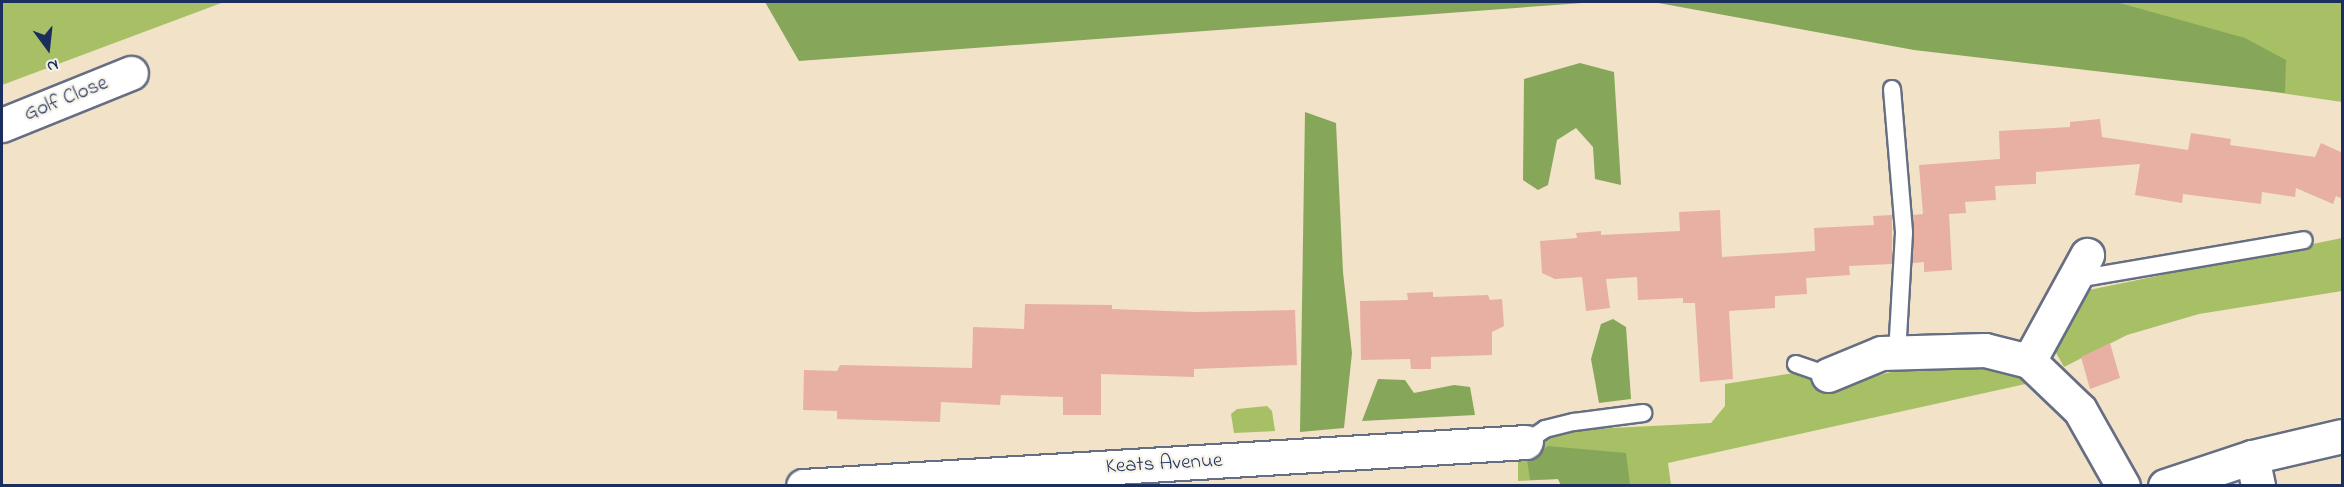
<!DOCTYPE html>
<html>
<head>
<meta charset="utf-8">
<style>
  body { margin:0 }
  #map { position:relative; width:2344px; height:487px; overflow:hidden; background:#f2e2c7; font-family:"Indie Flower",sans-serif }
  div>[style] { position:absolute }
  .green>* { inset:0; background:#a8c065 }
  .forest>* { inset:0; background:#86a65a }
  .building>* { inset:0; background:#e8b0a2 }
  .roads { filter:drop-shadow(2px 0 #666e83) drop-shadow(-2px 0 #666e83) drop-shadow(0 2px #666e83) drop-shadow(0 -2px #666e83) }
  .service>* { height:16px; margin:-8px; padding:0 8px; transform-origin:8px; border-radius:8px; background:#fff }
  .minor>* { height:33px; margin:-16.5px; padding:0 16.5px; transform-origin:16.5px; border-radius:16.5px; background:#fff }
  span { translate:-50% -50%; white-space:nowrap; text-align:center; line-height:1.15; -webkit-text-stroke:4.5px #f7f3e8; paint-order:stroke }
  .street-label { font-size:21px; color:#1b2f5e }
  .frame { position:absolute; inset:0; border:3px solid #1b2f5e; pointer-events:none }
  .north { position:absolute; left:18px; top:18px; width:60px; height:60px; -webkit-text-stroke:4px #f7f3e8; paint-order:stroke; rotate:165deg; font-size:16px; font-weight:700; line-height:24px; text-align:center; color:#1b2f5e }
  .north::after { content:''; display:block; margin:auto; width:21px; height:27px; background:#1b2f5e; clip-path:polygon(50% 0,100% 100%,50% 72%,0 100%) }
</style>
</head>
<body>
<div id="map">
  <div class="green">
    <div style="clip-path:polygon(2px 2px,224px 2px,2px 85px)"></div>
    <div style="clip-path:polygon(1657px 2px,2342px 2px,2342px 102px,1914px 39px)"></div>
    <div style="clip-path:polygon(2342px 238px,2342px 291px,2199px 314px,2127px 335px,2064px 367px,2054px 349px,2065px 314px,2089px 290px)"></div>
    <div style="clip-path:polygon(1931px 362px,1998px 363px,2030px 383px,1668px 463px,1671px 485px,1561px 485px,1558px 479px,1518px 481px,1518px 461px,1528px 447px,1553px 431px,1711px 423px,1725px 406px,1725px 384px,1800px 372px,1808px 375px,1814px 389px,1824px 389px)"></div>
    <div style="clip-path:polygon(1267px 406px,1272px 411px,1275px 431px,1234px 433px,1231px 414px,1237px 409px)"></div>
  </div>
  <div class="forest">
    <div style="clip-path:polygon(765px 2px,1596px 2px,799px 61px)"></div>
    <div style="clip-path:polygon(1653px 2px,2116px 2px,2245px 38px,2286px 60px,2285px 93px,1914px 50px)"></div>
    <div style="clip-path:polygon(1580px 63px,1614px 72px,1621px 185px,1595px 179px,1593px 147px,1576px 128px,1557px 140px,1548px 185px,1538px 190px,1523px 180px,1524px 79px)"></div>
    <div style="clip-path:polygon(1305px 112px,1336px 123px,1343px 272px,1352px 353px,1344px 428px,1300px 432px)"></div>
    <div style="clip-path:polygon(1613px 319px,1626px 327px,1631px 399px,1599px 403px,1591px 359px,1601px 324px)"></div>
    <div style="clip-path:polygon(1378px 379px,1405px 380px,1414px 393px,1454px 385px,1470px 387px,1475px 415px,1362px 421px)"></div>
    <div style="clip-path:polygon(1548px 446px,1626px 453px,1630px 485px,1561px 485px,1558px 479px,1530px 480px,1527px 460px)"></div>
  </div>
  <div class="building">
    <div style="clip-path:polygon(2100px 119px,2102px 137px,2188px 150px,2191px 133px,2231px 139px,2230px 145px,2315px 157px,2321px 143px,2343px 153px,2343px 199px,2336px 196px,2333px 204px,2296px 188px,2295px 197px,2262px 192px,2261px 204px,2183px 194px,2182px 203px,2135px 195px,2140px 164px,2036px 172px,2036px 184px,1995px 186px,1996px 200px,1965px 202px,1966px 213px,1949px 214px,1952px 270px,1924px 272px,1924px 262px,1913px 263px,1913px 215px,1923px 214px,1919px 165px,2000px 159px,1999px 131px,2070px 127px,2070px 122px)"></div>
    <div style="clip-path:polygon(1720px 210px,1722px 257px,1815px 251px,1814px 228px,1874px 225px,1873px 216px,1892px 215px,1892px 264px,1849px 266px,1850px 275px,1806px 278px,1807px 294px,1775px 296px,1775px 308px,1729px 311px,1733px 379px,1700px 382px,1695px 303px,1683px 303px,1683px 298px,1638px 300px,1637px 277px,1606px 279px,1610px 308px,1586px 311px,1582px 277px,1555px 279px,1542px 273px,1540px 241px,1577px 238px,1576px 233px,1601px 231px,1601px 235px,1680px 231px,1679px 212px)"></div>
    <div style="clip-path:polygon(1433px 292px,1433px 297px,1488px 295px,1490px 300px,1502px 299px,1504px 326px,1492px 332px,1492px 355px,1431px 357px,1431px 369px,1411px 369px,1410px 359px,1361px 360px,1360px 301px,1408px 300px,1407px 293px)"></div>
    <div style="clip-path:polygon(1025px 304px,1112px 305px,1112px 309px,1195px 312px,1295px 310px,1297px 365px,1194px 369px,1194px 377px,1101px 374px,1101px 415px,1063px 415px,1063px 397px,1001px 395px,1000px 405px,941px 402px,940px 422px,837px 419px,837px 411px,803px 410px,804px 370px,837px 371px,840px 365px,972px 368px,973px 327px,1024px 329px)"></div>
    <div style="clip-path:polygon(2110px 343px,2120px 378px,2090px 389px,2081px 357px)"></div>
  </div>
  <div class="roads">
    <div class="service">
      <div style="left:1892px;top:89px;width:144px;rotate:85.2deg"></div>
      <div style="left:1904px;top:233px;width:120px;rotate:93.3deg"></div>
      <div style="left:2071px;top:280px;width:236px;rotate:-9.7deg"></div>
      <div style="left:1796px;top:364px;width:34px;rotate:19deg"></div>
      <div style="left:1526px;top:442px;width:23px;rotate:-34deg"></div>
      <div style="left:1545px;top:429px;width:30px;rotate:-14deg"></div>
      <div style="left:1574px;top:422px;width:70px;rotate:-7.4deg"></div>
    </div>
    <div class="minor">
      <div style="left:2px;top:125px;width:139px;rotate:-22deg"></div>
      <div style="left:2029px;top:361px;width:121px;rotate:-61.3deg"></div>
      <div style="left:1828px;top:375px;width:57px;rotate:-22.5deg"></div>
      <div style="left:1881px;top:353px;width:104px;rotate:-1.7deg"></div>
      <div style="left:1985px;top:350px;width:45px;rotate:14deg"></div>
      <div style="left:2029px;top:361px;width:71px;rotate:43.9deg"></div>
      <div style="left:2080px;top:410px;width:87px;rotate:60.5deg"></div>
      <div style="left:2252px;top:457px;width:30px;rotate:78deg"></div>
      <div style="left:803px;top:486px;width:724px;rotate:-3.48deg"></div>
      <div style="left:2165px;top:486px;width:92px;rotate:-18.4deg"></div>
      <div style="left:2252px;top:457px;width:92px;rotate:-13.1deg"></div>
    </div>
  </div>
  <div class="street-label">
    <span style="left:66px;top:99px;rotate:-22deg">Golf Close</span>
    <span style="left:1164px;top:464px;rotate:-3deg">Keats Avenue</span>
  </div>
  <div class="frame"></div>
  <div class="north">N</div>
</div>
</body>
</html>
